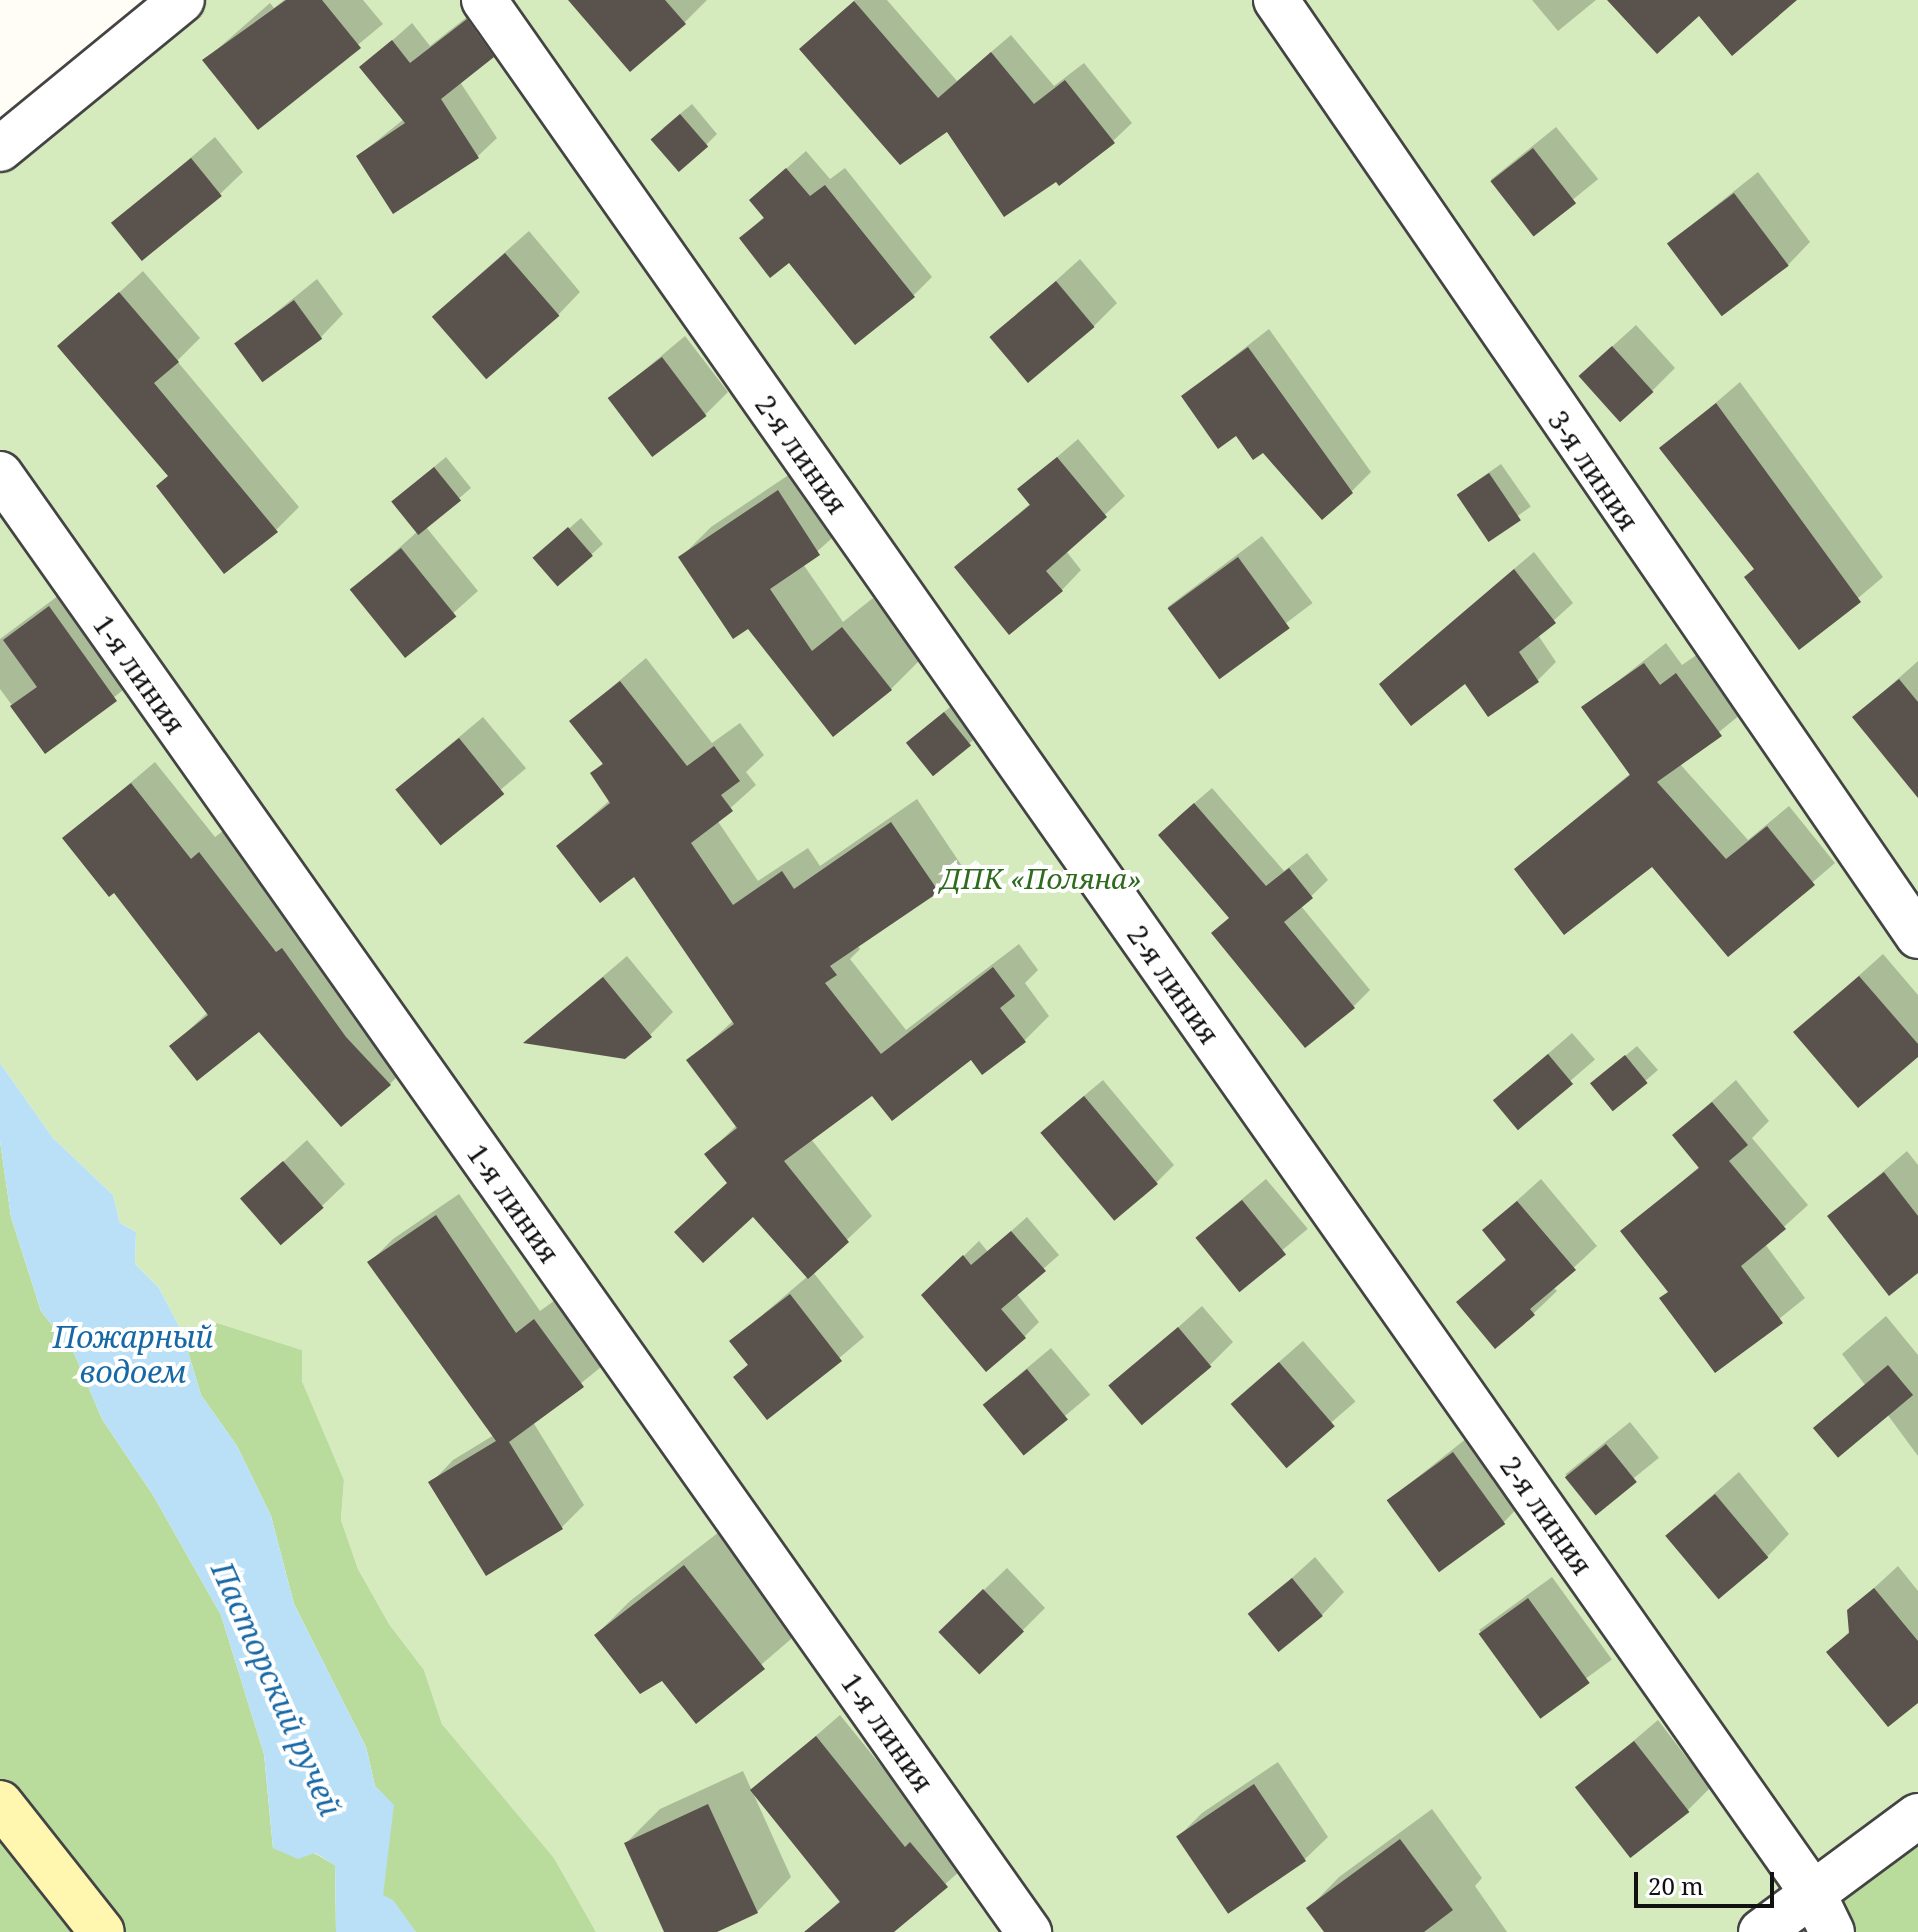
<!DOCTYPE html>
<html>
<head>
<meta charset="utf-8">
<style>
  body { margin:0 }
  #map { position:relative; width:1918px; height:1932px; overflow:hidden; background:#fffdf5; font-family:"Noto Serif",serif }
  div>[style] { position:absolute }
  .green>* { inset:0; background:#d5ebbd }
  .forest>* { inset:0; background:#b9dc9c }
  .water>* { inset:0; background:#b9e0f7 }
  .shadow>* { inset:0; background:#0003; transform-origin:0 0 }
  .building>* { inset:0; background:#5a524d; transform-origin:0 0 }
  .roads { filter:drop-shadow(2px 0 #444) drop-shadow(-2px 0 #444) drop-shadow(0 2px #444) drop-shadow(0 -2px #444) }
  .street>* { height:44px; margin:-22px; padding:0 22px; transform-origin:22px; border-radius:22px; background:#fff }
  .secondary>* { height:44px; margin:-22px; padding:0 22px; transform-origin:22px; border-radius:22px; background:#fff6b0 }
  span { translate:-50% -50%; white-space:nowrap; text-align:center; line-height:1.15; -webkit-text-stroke:8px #fff; paint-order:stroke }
  .street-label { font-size:28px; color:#111 }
  .park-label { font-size:28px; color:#2f6b1f; font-style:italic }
  .water-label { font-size:30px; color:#1768a6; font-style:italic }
  .scale { position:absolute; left:1634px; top:1872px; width:140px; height:36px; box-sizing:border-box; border:4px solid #111; border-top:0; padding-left:10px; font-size:24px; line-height:28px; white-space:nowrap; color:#111; -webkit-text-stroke:6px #fff; paint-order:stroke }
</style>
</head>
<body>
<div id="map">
  <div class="green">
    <div style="clip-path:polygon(182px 0,1918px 0,1918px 1816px,1760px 1932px,596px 1932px,554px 1858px,442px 1724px,424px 1670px,389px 1624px,358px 1569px,341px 1520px,344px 1480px,302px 1381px,302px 1350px,214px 1322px,182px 1332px,159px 1288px,135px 1264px,136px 1232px,120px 1223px,113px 1195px,53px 1138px,0 1063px,0 149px)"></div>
  </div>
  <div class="forest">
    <div style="clip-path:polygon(0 1141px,11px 1217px,41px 1311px,74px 1353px,102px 1419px,153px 1495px,221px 1615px,264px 1754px,273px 1848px,314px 1853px,335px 1865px,336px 1932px,0 1932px)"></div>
    <div style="clip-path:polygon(214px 1322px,302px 1350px,302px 1381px,344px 1480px,341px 1520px,358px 1569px,389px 1624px,424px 1670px,442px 1724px,554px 1858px,596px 1932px,416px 1932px,382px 1895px,393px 1805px,375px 1786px,366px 1747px,294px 1604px,271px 1516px,237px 1446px,201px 1395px,182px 1332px)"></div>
    <div style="clip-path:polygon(1918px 1816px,1918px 1932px,1760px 1932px)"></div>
  </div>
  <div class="water">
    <div style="clip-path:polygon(0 1063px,53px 1138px,113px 1195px,120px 1223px,136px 1232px,135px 1264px,159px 1288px,182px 1332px,201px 1395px,237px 1446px,271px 1516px,294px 1604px,366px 1747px,375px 1786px,394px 1805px,383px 1895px,393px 1900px,416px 1932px,336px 1932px,335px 1865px,315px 1853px,298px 1859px,273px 1848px,264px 1754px,221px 1615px,153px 1495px,102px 1419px,74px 1353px,41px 1311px,11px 1217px,0 1141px)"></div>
  </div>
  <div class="shadow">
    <div style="clip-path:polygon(284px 0,363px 0,383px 24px,258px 127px,205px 60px,270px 3px,274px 8px)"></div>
    <div style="clip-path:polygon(573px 0,707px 0,684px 23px)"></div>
    <div style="clip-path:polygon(855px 0,887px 0,957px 81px,1011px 35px,1054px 86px,1084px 63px,1132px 123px,1113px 141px,948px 129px,821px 30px)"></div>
    <div style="clip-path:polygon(1532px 0,1596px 0,1558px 31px)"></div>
    <div style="clip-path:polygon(486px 2px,511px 37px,460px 82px,497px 138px,478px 156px,358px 156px,404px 119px,362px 67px,412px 23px,430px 46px)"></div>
    <div style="clip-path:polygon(692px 104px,717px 134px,706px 145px,663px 128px)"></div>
    <div style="left:1556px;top:127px;width:67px;height:84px;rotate:51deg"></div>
    <div style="clip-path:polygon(215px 137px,243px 172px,220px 194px,114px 223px)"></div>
    <div style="clip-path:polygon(806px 151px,830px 179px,845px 168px,932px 277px,914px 295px,790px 260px,741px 238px,765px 216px,751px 200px)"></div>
    <div style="clip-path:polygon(1758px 172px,1810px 242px,1788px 265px,1669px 243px)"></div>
    <div style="clip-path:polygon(529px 231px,580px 292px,558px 315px,434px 315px)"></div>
    <div style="clip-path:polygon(1080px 259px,1117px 303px,1094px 326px,993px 337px)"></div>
    <div style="clip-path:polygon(143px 271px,200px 338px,177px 361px,299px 507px,276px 530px,169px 475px,60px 346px)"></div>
    <div style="clip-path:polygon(317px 279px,343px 314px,321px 337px,237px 344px)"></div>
    <div style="clip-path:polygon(1636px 325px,1675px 368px,1652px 391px,1605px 353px)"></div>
    <div style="clip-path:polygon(1269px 329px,1371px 472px,1351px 492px,1263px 450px,1183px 396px)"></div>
    <div style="clip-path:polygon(685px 336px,728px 392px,705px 415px,611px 398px)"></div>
    <div style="clip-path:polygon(1740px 382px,1883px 577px,1800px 647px,1756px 568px,1662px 449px)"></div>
    <div style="clip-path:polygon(1078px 439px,1125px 496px,1066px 551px,1081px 570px,1062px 590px,957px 567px,1031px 503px,1020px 489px)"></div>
    <div style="clip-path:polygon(446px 457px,471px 488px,426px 527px,478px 591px,406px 655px,352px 590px,418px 531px,405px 491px)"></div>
    <div style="clip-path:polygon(808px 462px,849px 523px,803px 564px,843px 622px,873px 598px,921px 659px,891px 689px,748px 627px,681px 557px,711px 527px)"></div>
    <div style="left:1501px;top:464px;width:52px;height:52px;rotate:55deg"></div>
    <div style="clip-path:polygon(581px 518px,603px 544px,558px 585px,547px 548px)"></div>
    <div style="left:1262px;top:536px;width:84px;height:118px;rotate:53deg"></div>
    <div style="clip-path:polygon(1534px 552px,1573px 603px,1538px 635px,1556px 662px,1538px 680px,1488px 714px,1465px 681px,1400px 666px)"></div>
    <div style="clip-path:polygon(70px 587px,137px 679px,46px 751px,0 689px,0 639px)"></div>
    <div style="clip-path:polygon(1666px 643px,1682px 665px,1698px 654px,1741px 714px,1680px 764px,1748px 840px,1789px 806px,1835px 863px,1729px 954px,1652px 865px,1516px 869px,1631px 773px,1584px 708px)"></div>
    <div style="clip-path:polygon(646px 658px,712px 743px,740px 723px,764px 755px,746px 772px,756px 785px,717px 820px,758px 881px,808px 848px,820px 866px,917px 799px,962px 866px,938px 891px,857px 945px,860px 949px,850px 959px,906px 1030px,1019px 944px,1038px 970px,1025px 983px,1049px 1016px,1025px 1040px,872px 1093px,811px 1139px,872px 1216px,813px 1272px,864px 1337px,768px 1418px,736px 1377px,749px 1363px,732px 1341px,808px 1276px,707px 1154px,737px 1125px,689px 1061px,734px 1020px,634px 874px,559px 846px,610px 800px,592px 773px,604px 762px,572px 721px)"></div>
    <div style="clip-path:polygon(1918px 661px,1918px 767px,1855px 717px)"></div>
    <div style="clip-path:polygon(956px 702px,980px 733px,969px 744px,920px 732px)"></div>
    <div style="left:483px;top:717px;width:67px;height:113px;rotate:50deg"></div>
    <div style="clip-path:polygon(155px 762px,215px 837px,223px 831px,300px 931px,412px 1061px,390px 1084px,259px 1029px,172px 1046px,208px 1012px,115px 890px,65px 838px)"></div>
    <div style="clip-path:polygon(1212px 788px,1284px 871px,1307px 853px,1328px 880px,1301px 906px,1370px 990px,1353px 1007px,1231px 917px,1177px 818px)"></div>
    <div style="clip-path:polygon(1883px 954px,1918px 995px,1918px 1054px,1796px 1032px)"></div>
    <div style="clip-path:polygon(627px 956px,673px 1012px,650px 1035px,527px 1041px)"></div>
    <div style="left:1572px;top:1033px;width:35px;height:101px;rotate:49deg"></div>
    <div style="clip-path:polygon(1637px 1046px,1658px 1070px,1614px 1108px,1605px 1073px)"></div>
    <div style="clip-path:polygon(1103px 1080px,1174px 1165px,1156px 1183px,1042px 1131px)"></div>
    <div style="clip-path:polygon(1736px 1080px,1769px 1121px,1752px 1138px,1808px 1205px,1765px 1244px,1805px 1298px,1716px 1370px,1670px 1291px,1623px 1232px,1700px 1166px,1674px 1135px)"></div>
    <div style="clip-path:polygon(307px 1140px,345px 1184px,322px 1206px,243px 1199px)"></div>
    <div style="clip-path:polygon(1907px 1151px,1918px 1165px,1918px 1271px,1830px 1217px)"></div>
    <div style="left:1266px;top:1179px;width:65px;height:90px;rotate:50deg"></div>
    <div style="clip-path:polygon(1541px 1179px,1597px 1246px,1553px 1287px,1557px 1291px,1534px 1313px,1459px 1302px,1507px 1258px,1484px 1230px)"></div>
    <div style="clip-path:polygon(459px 1194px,540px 1311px,558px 1298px,606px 1363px,533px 1422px,584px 1505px,562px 1527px,431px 1483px,453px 1460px,494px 1435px,370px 1262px,393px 1239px)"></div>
    <div style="clip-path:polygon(1027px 1217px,1059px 1255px,1016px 1293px,1039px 1322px,1024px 1337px,939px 1280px,979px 1241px,988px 1252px)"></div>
    <div style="clip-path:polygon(1202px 1306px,1233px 1342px,1210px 1365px,1112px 1386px)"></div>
    <div style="clip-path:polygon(1886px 1316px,1918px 1355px,1918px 1456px,1887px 1414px,1817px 1429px,1865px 1385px,1842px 1354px)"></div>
    <div style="left:1303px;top:1341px;width:80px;height:94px;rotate:49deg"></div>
    <div style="left:1051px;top:1348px;width:61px;height:87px;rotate:50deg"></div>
    <div style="left:1630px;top:1422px;width:46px;height:83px;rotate:51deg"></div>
    <div style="clip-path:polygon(1477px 1430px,1526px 1499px,1504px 1522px,1389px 1500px)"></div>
    <div style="clip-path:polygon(1739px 1472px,1789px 1534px,1767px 1557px,1667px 1535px)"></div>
    <div style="clip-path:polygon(719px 1532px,798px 1633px,696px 1721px,662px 1678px,596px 1635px,630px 1601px)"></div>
    <div style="clip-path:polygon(1315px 1557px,1344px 1592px,1322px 1615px,1251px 1615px)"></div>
    <div style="clip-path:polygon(1898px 1566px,1918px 1591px,1918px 1700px,1829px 1652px,1851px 1630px,1849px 1611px)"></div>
    <div style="clip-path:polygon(1007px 1568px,1045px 1608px,1022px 1631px,964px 1609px)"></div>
    <div style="left:1552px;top:1577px;width:102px;height:90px;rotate:54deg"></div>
    <div style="clip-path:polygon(840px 1715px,929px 1825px,969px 1863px,891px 1932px,828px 1932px,819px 1921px,841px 1900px,753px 1793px,791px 1877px,757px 1912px,712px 1932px,667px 1932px,626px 1843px,660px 1809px,743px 1771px,752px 1791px)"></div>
    <div style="clip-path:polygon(1658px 1720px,1710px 1788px,1687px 1811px,1578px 1788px)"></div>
    <div style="clip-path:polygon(1278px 1762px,1328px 1837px,1305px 1859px,1179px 1836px,1202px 1813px)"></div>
    <div style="clip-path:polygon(1432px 1809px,1482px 1878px,1475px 1886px,1507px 1932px,1326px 1932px,1309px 1908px,1339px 1877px)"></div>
  </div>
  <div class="building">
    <div style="clip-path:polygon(286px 0,322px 0,361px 48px,258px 130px,202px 60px)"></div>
    <div style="clip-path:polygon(568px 0,665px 0,686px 24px,630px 72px)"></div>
    <div style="clip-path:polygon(1607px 0,1797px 0,1732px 56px,1699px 16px,1657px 54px)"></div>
    <div style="clip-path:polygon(854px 1px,938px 98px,991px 52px,1034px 104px,1065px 80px,1115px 143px,1059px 186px,1056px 182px,1004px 217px,947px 132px,900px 165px,799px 49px)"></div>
    <div style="clip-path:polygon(467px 19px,494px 57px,441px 99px,479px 158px,393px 214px,356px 156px,405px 123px,359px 67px,392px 40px,410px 63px)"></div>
    <div style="left:680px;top:114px;width:43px;height:39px;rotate:49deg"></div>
    <div style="left:1533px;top:148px;width:70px;height:54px;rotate:52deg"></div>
    <div style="left:191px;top:158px;width:49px;height:103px;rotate:51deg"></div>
    <div style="clip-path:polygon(786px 168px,810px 196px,825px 185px,915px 297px,855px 345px,789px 263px,770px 278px,739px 238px,764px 218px,749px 200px)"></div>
    <div style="left:1734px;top:193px;width:91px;height:84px;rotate:53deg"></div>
    <div style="left:505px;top:253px;width:83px;height:97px;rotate:49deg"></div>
    <div style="left:1056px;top:281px;width:60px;height:87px;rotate:50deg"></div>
    <div style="clip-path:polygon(119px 292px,179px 362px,154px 383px,278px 532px,224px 574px,156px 486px,168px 476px,57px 346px)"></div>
    <div style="left:294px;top:300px;width:48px;height:74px;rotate:54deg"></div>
    <div style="left:1612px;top:346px;width:62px;height:45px;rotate:48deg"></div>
    <div style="clip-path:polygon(1248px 347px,1353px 493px,1322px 520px,1263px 453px,1253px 460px,1236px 436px,1218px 449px,1181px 396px)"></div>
    <div style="left:662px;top:357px;width:74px;height:68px;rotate:53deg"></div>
    <div style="clip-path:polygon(1716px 403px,1861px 602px,1799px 650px,1744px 577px,1754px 569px,1659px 448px)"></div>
    <div style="clip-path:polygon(1057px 457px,1107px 517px,1046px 571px,1063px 591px,1009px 635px,954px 567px,1030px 505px,1017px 489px)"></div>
    <div style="left:434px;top:467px;width:43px;height:55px;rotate:51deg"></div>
    <div style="left:1489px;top:473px;width:57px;height:39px;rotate:56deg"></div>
    <div style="clip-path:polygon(778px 490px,820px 555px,770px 589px,812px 651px,842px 627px,892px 690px,833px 737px,748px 629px,733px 639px,678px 557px)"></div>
    <div style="left:568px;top:527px;width:38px;height:47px;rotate:49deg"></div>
    <div style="left:401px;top:548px;width:88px;height:66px;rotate:51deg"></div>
    <div style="left:1238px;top:557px;width:88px;height:87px;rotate:54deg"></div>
    <div style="clip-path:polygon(1514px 569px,1556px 623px,1519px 652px,1539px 682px,1488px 717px,1465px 684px,1411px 726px,1379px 684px)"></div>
    <div style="clip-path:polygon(49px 606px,117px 701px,45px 754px,10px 706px,37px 687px,3px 640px)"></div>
    <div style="clip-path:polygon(1644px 663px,1660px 685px,1676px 673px,1722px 736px,1657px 782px,1726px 859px,1767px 826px,1815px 885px,1728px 957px,1652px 867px,1564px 935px,1514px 869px,1630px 775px,1581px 707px)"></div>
    <div style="clip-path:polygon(1899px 679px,1918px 702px,1918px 798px,1852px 717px)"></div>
    <div style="clip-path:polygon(620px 681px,687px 766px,714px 746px,740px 781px,721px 795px,733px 811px,691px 843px,733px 905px,782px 871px,794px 889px,891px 822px,939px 892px,830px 966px,837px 975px,825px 983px,881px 1054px,993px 967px,1015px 996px,1000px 1008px,1026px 1042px,982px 1075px,971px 1060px,892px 1121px,872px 1096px,784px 1161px,849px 1242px,808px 1279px,753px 1217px,703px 1263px,674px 1232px,727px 1183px,704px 1154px,737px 1128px,686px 1060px,734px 1024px,634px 877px,600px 903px,556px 846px,610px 803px,590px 773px,603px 764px,569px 721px)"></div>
    <div style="left:944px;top:712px;width:43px;height:49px;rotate:51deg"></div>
    <div style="left:459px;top:738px;width:72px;height:82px;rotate:51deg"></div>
    <div style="clip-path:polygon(131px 783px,191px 859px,199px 852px,276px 952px,282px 948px,346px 1037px,391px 1085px,341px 1127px,259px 1032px,197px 1081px,169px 1046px,208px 1015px,114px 893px,109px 897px,62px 838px)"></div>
    <div style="clip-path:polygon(1194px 803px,1266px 886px,1289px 868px,1313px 898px,1284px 922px,1355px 1008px,1305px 1048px,1211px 933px,1229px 918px,1158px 835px)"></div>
    <div style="clip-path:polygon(1859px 976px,1918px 1044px,1918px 1057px,1858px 1108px,1793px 1032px)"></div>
    <div style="clip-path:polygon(603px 977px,652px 1037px,625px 1059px,523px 1043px)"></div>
    <div style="left:1548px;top:1054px;width:39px;height:72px;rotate:50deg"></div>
    <div style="left:1625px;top:1055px;width:36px;height:45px;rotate:51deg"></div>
    <div style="left:1084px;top:1096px;width:115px;height:57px;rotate:50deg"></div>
    <div style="clip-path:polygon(1712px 1102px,1748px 1145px,1729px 1161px,1786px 1229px,1741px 1266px,1783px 1323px,1715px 1373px,1659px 1298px,1668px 1292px,1620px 1231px,1699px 1168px,1672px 1135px)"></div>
    <div style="left:283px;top:1161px;width:62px;height:57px;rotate:49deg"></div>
    <div style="clip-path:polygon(1884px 1172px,1918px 1216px,1918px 1273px,1889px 1296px,1827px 1216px)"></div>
    <div style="left:1242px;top:1200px;width:70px;height:60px;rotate:51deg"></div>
    <div style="clip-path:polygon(1517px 1201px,1576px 1270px,1530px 1309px,1535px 1315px,1495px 1349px,1456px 1302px,1506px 1260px,1482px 1230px)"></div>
    <div style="clip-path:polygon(436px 1215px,516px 1333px,534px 1319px,584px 1387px,509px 1442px,563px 1529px,486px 1576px,428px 1482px,496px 1441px,367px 1262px)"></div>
    <div style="clip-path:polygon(1011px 1231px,1046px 1271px,1001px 1309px,1026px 1338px,986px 1372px,921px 1295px,963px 1255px,971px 1265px)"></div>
    <div style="clip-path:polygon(790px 1294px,842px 1361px,767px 1420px,733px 1377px,748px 1365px,729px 1341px)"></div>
    <div style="left:1178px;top:1327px;width:52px;height:91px;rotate:50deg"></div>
    <div style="left:1279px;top:1362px;width:85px;height:64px;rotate:49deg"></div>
    <div style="left:1888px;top:1365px;width:39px;height:98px;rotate:50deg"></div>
    <div style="left:1027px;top:1369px;width:65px;height:57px;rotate:51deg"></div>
    <div style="left:1606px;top:1444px;width:49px;height:53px;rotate:51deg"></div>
    <div style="left:1453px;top:1452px;width:89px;height:82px;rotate:54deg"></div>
    <div style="left:1715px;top:1494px;width:83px;height:65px;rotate:50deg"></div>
    <div style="clip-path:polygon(684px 1565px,765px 1669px,696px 1724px,662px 1681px,640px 1694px,594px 1635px)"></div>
    <div style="left:1292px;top:1578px;width:49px;height:57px;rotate:51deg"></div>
    <div style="clip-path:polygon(1874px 1588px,1918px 1641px,1918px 1703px,1888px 1727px,1826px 1652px,1849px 1633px,1847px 1610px)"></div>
    <div style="left:983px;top:1589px;width:59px;height:62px;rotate:46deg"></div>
    <div style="left:1528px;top:1598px;width:105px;height:61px;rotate:54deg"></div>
    <div style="clip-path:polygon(816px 1736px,905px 1847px,910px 1842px,948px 1887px,894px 1932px,804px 1932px,840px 1902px,750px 1790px)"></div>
    <div style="left:1634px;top:1741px;width:90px;height:75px;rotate:52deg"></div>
    <div style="left:1254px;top:1784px;width:93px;height:94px;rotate:56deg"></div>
    <div style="clip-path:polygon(708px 1804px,758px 1913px,717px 1932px,664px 1932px,624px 1843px)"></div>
    <div style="clip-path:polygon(1400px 1839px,1453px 1910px,1424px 1932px,1324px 1932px,1306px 1908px)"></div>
  </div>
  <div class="roads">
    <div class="street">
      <div style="left:484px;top:0;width:2315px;rotate:54.94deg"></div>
      <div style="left:1814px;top:1895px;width:41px;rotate:64.1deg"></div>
      <div style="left:1276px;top:0;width:1135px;rotate:55.55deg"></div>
      <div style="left:0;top:149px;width:235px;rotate:-39.3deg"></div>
      <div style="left:0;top:474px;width:1785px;rotate:54.79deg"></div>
      <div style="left:1761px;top:1932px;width:195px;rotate:-36.5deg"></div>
    </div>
    <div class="secondary">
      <div style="left:0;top:1803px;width:164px;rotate:51.7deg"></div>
    </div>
  </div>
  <div class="street-label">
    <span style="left:802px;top:454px;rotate:55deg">2-я линия</span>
    <span style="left:1594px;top:470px;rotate:56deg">3-я линия</span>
    <span style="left:140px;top:674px;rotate:55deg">1-я линия</span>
    <span style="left:1174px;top:984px;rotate:55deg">2-я линия</span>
    <span style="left:514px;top:1203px;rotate:55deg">1-я линия</span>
    <span style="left:1547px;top:1515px;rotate:55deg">2-я линия</span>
    <span style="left:888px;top:1732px;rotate:55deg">1-я линия</span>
  </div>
  <div class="park-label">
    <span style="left:1041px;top:878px">ДПК «Поляна»</span>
  </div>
  <div class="water-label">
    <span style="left:133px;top:1354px">Пожарный<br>водоем</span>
    <span style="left:276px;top:1689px;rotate:66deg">Пасторский ручей</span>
  </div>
  <div class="scale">20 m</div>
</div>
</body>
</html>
